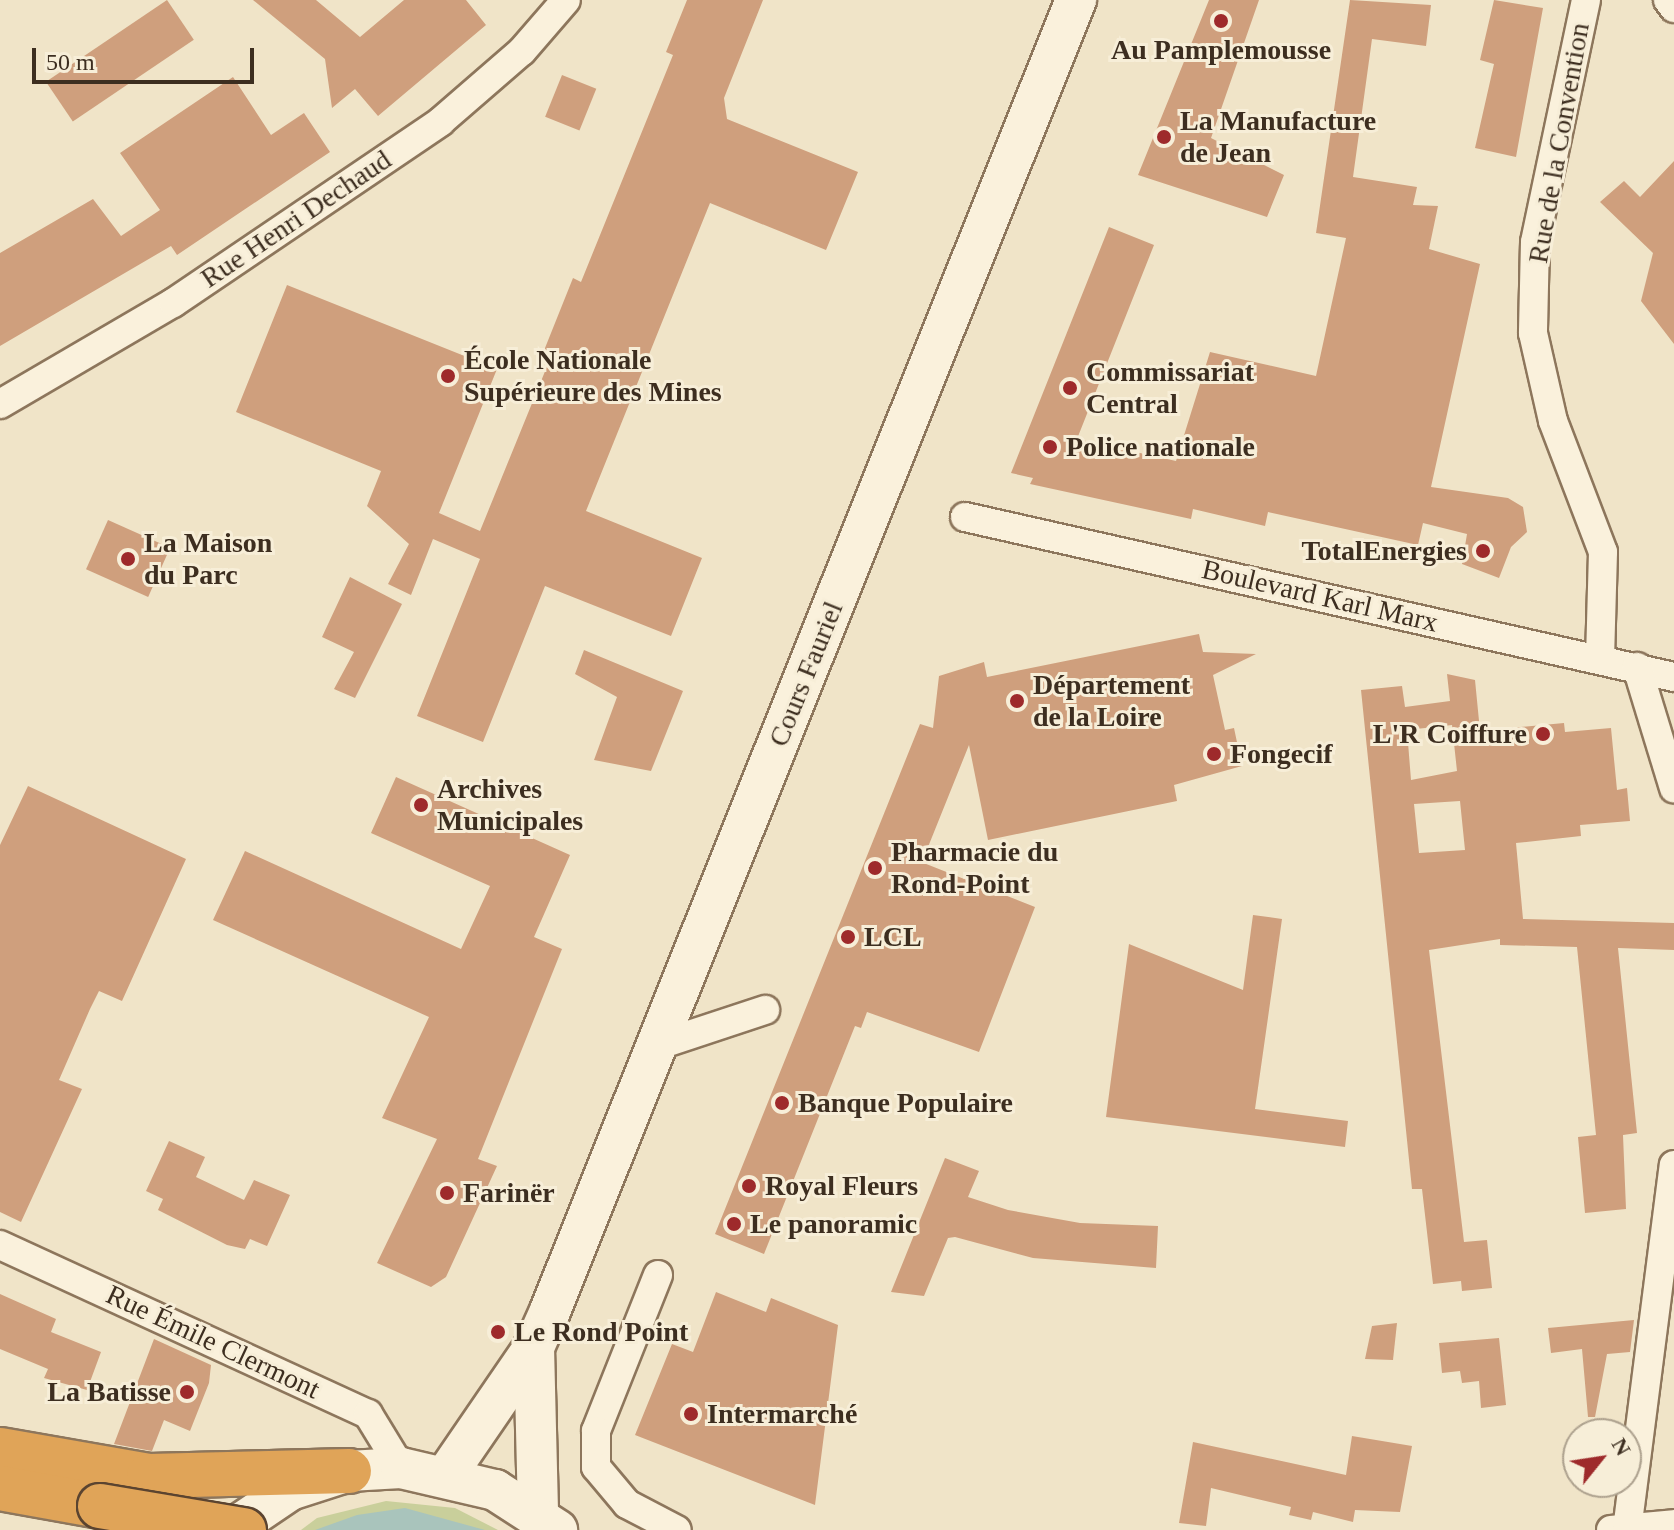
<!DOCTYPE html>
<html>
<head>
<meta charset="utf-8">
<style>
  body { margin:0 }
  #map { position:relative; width:1674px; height:1530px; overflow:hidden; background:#f0e4c8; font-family:"Times New Roman",serif }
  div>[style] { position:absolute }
  .green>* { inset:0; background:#c9cf9b }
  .water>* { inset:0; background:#a9c4bc }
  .building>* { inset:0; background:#cf9f7d; transform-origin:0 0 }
  .roads { filter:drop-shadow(2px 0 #8d765c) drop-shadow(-2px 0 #8d765c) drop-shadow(0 2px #8d765c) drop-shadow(0 -2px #8d765c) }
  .street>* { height:28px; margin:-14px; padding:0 14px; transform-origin:14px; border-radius:14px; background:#faf1dc }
  .secondary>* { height:40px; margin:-20px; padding:0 20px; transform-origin:20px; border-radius:20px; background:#faf1dc }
  .highway>* { height:44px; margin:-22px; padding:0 22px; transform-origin:22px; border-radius:22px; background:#e0a458 }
  .bridges { filter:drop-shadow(2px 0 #5b4430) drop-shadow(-2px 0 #5b4430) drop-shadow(0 2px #5b4430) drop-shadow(0 -2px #5b4430) }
  .highway-bridge>* { height:44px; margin:-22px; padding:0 22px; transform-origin:22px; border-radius:22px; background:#e0a458 }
  .dots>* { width:22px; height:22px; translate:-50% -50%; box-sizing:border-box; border:4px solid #f7eed8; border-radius:50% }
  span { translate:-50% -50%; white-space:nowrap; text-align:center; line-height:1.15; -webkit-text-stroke:6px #f7eed8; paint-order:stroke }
  .poi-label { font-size:28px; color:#3d2e20; font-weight:700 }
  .left { translate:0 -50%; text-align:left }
  .right { translate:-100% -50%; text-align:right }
  .street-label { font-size:28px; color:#3d2e20 }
  .north { position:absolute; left:1562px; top:1418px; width:80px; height:80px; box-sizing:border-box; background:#f7eed8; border:2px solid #ada18e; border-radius:50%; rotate:60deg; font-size:22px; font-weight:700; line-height:32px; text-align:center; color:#3d2e20 }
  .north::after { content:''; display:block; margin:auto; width:28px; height:36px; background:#9e2a2b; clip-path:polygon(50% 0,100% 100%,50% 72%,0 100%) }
  .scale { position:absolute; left:32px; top:48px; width:222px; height:36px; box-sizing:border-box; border:4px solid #3d2e20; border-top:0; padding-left:10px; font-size:24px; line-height:28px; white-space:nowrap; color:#3d2e20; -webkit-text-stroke:6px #f7eed8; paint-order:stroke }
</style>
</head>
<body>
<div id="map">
  <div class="green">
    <div style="clip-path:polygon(386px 1501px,455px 1508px,498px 1530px,301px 1530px,317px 1518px)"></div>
  </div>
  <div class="water">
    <div style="clip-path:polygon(405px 1508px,485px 1530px,315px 1530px,357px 1515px)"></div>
  </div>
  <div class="building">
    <div style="left:167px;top:0;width:48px;height:146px;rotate:56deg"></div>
    <div style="clip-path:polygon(253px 0,316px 0,360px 37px,404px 0,466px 0,486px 25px,378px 116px,355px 89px,332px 108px,325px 59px)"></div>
    <div style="clip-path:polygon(687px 0,763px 0,724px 98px,727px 119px,858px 172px,826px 250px,710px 203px,586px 511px,702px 558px,671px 636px,545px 586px,483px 742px,417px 716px,480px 559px,433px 539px,411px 595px,388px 584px,409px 544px,367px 506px,381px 471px,236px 412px,287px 285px,497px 369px,439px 513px,480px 531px,548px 364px,543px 353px,573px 278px,581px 282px,673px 55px,666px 52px)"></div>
    <div style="clip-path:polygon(1209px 0,1259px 0,1211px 138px,1284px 175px,1267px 217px,1138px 175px)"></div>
    <div style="clip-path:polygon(1350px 0,1431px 5px,1426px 46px,1372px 39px,1353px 177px,1417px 187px,1413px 205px,1438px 206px,1429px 249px,1480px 264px,1431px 487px,1508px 498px,1523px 507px,1527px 532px,1511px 547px,1499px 578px,1462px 564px,1467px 534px,1423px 523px,1418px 545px,1268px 512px,1265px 526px,1193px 509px,1191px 519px,1030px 484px,1033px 478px,1011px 473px,1109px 227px,1154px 245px,1077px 439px,1176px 461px,1210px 352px,1316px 376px,1346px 238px,1316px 233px)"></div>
    <div style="clip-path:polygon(1494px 0,1543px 8px,1516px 157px,1475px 148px,1494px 64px,1480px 60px)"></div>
    <div style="left:562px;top:75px;width:37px;height:45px;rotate:22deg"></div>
    <div style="clip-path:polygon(233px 77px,271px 135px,304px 113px,330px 152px,177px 255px,171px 246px,0 346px,0 253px,93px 199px,121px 236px,160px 210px,120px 153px)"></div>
    <div style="clip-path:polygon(1674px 161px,1674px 344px,1641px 301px,1653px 253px,1600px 202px,1624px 181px,1640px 197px)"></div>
    <div style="left:108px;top:520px;width:68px;height:54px;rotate:24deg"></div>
    <div style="clip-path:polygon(350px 577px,402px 604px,355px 698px,334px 689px,354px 652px,322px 637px)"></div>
    <div style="clip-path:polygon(1199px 634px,1203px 652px,1256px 654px,1213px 675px,1225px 730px,1234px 728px,1242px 766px,1174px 785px,1177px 801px,988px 840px,969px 745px,926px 852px,906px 856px,1035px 907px,979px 1052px,867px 1012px,861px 1028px,855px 1026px,764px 1254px,715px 1234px,920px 724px,933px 728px,939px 676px,984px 662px,987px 677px)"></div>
    <div style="clip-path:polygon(584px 650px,683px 691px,651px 771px,594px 760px,617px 697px,575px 674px)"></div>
    <div style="clip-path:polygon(evenodd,1447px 674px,1475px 680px,1480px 731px,1564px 723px,1565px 732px,1611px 728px,1617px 790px,1627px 788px,1630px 821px,1580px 825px,1581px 836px,1516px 843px,1523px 919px,1674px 923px,1674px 950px,1618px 948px,1637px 1133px,1623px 1135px,1626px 1209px,1585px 1213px,1578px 1137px,1596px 1135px,1577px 947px,1500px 945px,1500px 939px,1429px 950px,1464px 1242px,1487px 1240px,1492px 1288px,1462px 1291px,1461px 1281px,1433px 1284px,1422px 1189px,1412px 1189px,1361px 690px,1402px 686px,1405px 707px,1450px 701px,1447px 674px,1452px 725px,1457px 771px,1411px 780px,1407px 730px,1452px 725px,1447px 674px,1460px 801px,1465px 850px,1419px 853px,1414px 804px,1460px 801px)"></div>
    <div style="clip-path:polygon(396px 777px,570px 855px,534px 937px,562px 949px,478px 1159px,497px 1166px,446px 1277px,431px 1287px,377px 1263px,437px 1139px,382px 1118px,429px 1017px,213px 920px,245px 851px,461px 949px,490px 886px,371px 833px)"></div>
    <div style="clip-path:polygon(28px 786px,186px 859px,122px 1001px,99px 991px,90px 1009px,59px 1080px,82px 1089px,21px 1222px,0 1212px,0 845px)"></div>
    <div style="clip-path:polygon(1253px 915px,1282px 919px,1255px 1109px,1348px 1121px,1345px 1147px,1106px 1117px,1129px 944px,1243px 990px)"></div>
    <div style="clip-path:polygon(169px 1141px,205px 1157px,196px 1177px,244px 1200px,254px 1180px,290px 1195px,267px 1246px,250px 1239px,245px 1249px,227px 1245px,158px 1210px,163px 1199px,146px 1191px)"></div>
    <div style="clip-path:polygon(945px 1158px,979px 1171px,968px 1197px,1008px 1210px,1080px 1223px,1158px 1226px,1156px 1268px,1033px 1258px,955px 1237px,948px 1238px,924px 1296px,891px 1292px)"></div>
    <div style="clip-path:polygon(716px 1292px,766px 1312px,771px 1298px,838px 1325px,815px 1505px,635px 1435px,672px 1344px,693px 1352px)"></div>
    <div style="clip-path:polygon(0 1294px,56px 1319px,51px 1332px,101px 1352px,87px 1390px,44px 1378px,48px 1369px,0 1349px)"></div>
    <div style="clip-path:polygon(1634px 1320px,1630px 1352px,1607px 1354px,1595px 1417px,1588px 1417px,1582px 1349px,1551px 1353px,1548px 1328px)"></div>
    <div style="clip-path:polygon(1397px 1323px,1393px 1360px,1365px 1359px,1372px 1326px)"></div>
    <div style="clip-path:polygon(1499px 1338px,1506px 1405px,1481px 1408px,1479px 1381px,1462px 1383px,1460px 1371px,1442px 1373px,1439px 1343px)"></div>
    <div style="clip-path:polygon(154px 1339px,211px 1365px,209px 1383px,190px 1431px,164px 1420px,152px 1451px,114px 1444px)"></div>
    <div style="clip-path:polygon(1352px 1436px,1412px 1446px,1400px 1512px,1355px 1510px,1353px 1522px,1313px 1512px,1311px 1520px,1289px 1515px,1291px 1507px,1211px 1488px,1206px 1526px,1179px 1523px,1193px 1442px,1346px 1475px)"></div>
  </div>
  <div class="roads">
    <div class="street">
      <div style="left:1586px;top:0;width:247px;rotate:101.9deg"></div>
      <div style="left:1535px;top:242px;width:91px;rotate:91.3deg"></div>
      <div style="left:1533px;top:333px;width:90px;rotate:77.2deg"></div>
      <div style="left:1553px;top:421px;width:140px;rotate:69.1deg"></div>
      <div style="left:1603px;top:552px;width:107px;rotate:91.6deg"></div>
      <div style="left:1668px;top:0;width:10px;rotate:53deg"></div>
      <div style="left:0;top:404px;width:200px;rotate:-30.3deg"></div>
      <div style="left:173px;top:303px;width:323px;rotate:-34.1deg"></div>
      <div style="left:440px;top:122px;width:108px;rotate:-40.9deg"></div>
      <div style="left:522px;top:51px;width:67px;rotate:-49.2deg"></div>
      <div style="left:965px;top:517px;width:727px;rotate:12.72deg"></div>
      <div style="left:1637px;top:667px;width:127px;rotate:73deg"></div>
      <div style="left:656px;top:1046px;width:115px;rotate:-18.3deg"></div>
      <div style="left:0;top:1245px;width:405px;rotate:24.7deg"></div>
      <div style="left:368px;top:1414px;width:63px;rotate:58.6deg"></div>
      <div style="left:658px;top:1275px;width:168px;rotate:111.7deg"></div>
      <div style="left:596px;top:1431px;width:36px;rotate:90deg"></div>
      <div style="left:596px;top:1467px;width:48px;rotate:50deg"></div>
      <div style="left:627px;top:1504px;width:56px;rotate:27.5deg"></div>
      <div style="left:1611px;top:1530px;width:63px;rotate:-5.4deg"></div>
      <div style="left:1627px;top:1530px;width:368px;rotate:-82.7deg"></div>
    </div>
    <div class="secondary">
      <div style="left:534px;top:1347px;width:168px;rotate:88.6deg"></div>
      <div style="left:447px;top:1474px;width:154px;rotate:-55.6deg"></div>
      <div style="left:534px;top:1347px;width:39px;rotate:-66deg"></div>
      <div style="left:550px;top:1311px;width:1413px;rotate:-68.14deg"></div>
      <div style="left:231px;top:1530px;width:71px;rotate:-34.1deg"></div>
      <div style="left:290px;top:1490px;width:62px;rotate:-17.9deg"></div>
      <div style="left:349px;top:1471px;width:52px;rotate:-3.3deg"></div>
      <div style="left:401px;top:1468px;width:97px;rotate:13.2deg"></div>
      <div style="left:495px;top:1490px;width:74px;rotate:32.8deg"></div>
    </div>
    <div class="highway">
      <div style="left:0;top:1450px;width:151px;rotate:9.9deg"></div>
      <div style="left:149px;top:1476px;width:200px;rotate:-1.4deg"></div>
      <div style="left:0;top:1488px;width:102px;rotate:10.2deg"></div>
    </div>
  </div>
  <div class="bridges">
    <div class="highway-bridge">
      <div style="left:100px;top:1506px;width:146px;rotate:9.5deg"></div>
    </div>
  </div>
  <div class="dots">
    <div style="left:1221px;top:21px;background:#9e2a2b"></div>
    <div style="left:1164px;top:137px;background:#9e2a2b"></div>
    <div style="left:448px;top:376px;background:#9e2a2b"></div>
    <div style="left:1070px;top:388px;background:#9e2a2b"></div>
    <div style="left:1050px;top:447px;background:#9e2a2b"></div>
    <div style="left:1483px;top:551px;background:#9e2a2b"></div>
    <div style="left:128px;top:559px;background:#9e2a2b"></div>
    <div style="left:1017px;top:701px;background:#9e2a2b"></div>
    <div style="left:1543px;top:734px;background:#9e2a2b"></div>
    <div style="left:1214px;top:754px;background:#9e2a2b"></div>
    <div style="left:421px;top:805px;background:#9e2a2b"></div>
    <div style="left:875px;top:868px;background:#9e2a2b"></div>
    <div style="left:848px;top:937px;background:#9e2a2b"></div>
    <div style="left:782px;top:1103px;background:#9e2a2b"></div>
    <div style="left:749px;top:1186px;background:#9e2a2b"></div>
    <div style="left:447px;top:1193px;background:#9e2a2b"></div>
    <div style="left:734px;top:1224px;background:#9e2a2b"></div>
    <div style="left:498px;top:1332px;background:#9e2a2b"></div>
    <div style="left:187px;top:1392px;background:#9e2a2b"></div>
    <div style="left:691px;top:1414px;background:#9e2a2b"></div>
  </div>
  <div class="poi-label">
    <span style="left:1221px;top:50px">Au Pamplemousse</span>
    <span class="left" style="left:1180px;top:137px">La Manufacture<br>de Jean</span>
    <span class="left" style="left:464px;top:376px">École Nationale<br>Supérieure des Mines</span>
    <span class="left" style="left:1086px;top:388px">Commissariat<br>Central</span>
    <span class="left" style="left:1066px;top:447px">Police nationale</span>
    <span class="left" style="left:144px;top:559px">La Maison<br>du Parc</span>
    <span class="right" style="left:1467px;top:551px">TotalEnergies</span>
    <span class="left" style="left:1033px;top:701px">Département<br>de la Loire</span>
    <span class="right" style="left:1527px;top:734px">L'R Coiffure</span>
    <span class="left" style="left:1230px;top:754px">Fongecif</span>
    <span class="left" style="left:437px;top:805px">Archives<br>Municipales</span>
    <span class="left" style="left:891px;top:868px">Pharmacie du<br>Rond-Point</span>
    <span class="left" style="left:864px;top:937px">LCL</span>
    <span class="left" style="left:798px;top:1103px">Banque Populaire</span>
    <span class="left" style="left:765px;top:1186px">Royal Fleurs</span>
    <span class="left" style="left:463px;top:1193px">Farinër</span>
    <span class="left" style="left:750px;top:1224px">Le panoramic</span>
    <span class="left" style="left:514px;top:1332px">Le Rond Point</span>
    <span class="right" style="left:171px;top:1392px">La Batisse</span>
    <span class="left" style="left:707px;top:1414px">Intermarché</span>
  </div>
  <div class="street-label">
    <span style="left:1559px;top:143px;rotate:-80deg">Rue de la Convention</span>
    <span style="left:296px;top:219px;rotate:-34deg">Rue Henri Dechaud</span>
    <span style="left:1320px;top:596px;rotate:13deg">Boulevard Karl Marx</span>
    <span style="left:806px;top:674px;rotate:-68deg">Cours Fauriel</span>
    <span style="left:213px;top:1342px;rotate:25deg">Rue Émile Clermont</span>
  </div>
  <div class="north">N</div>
  <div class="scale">50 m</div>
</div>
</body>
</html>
